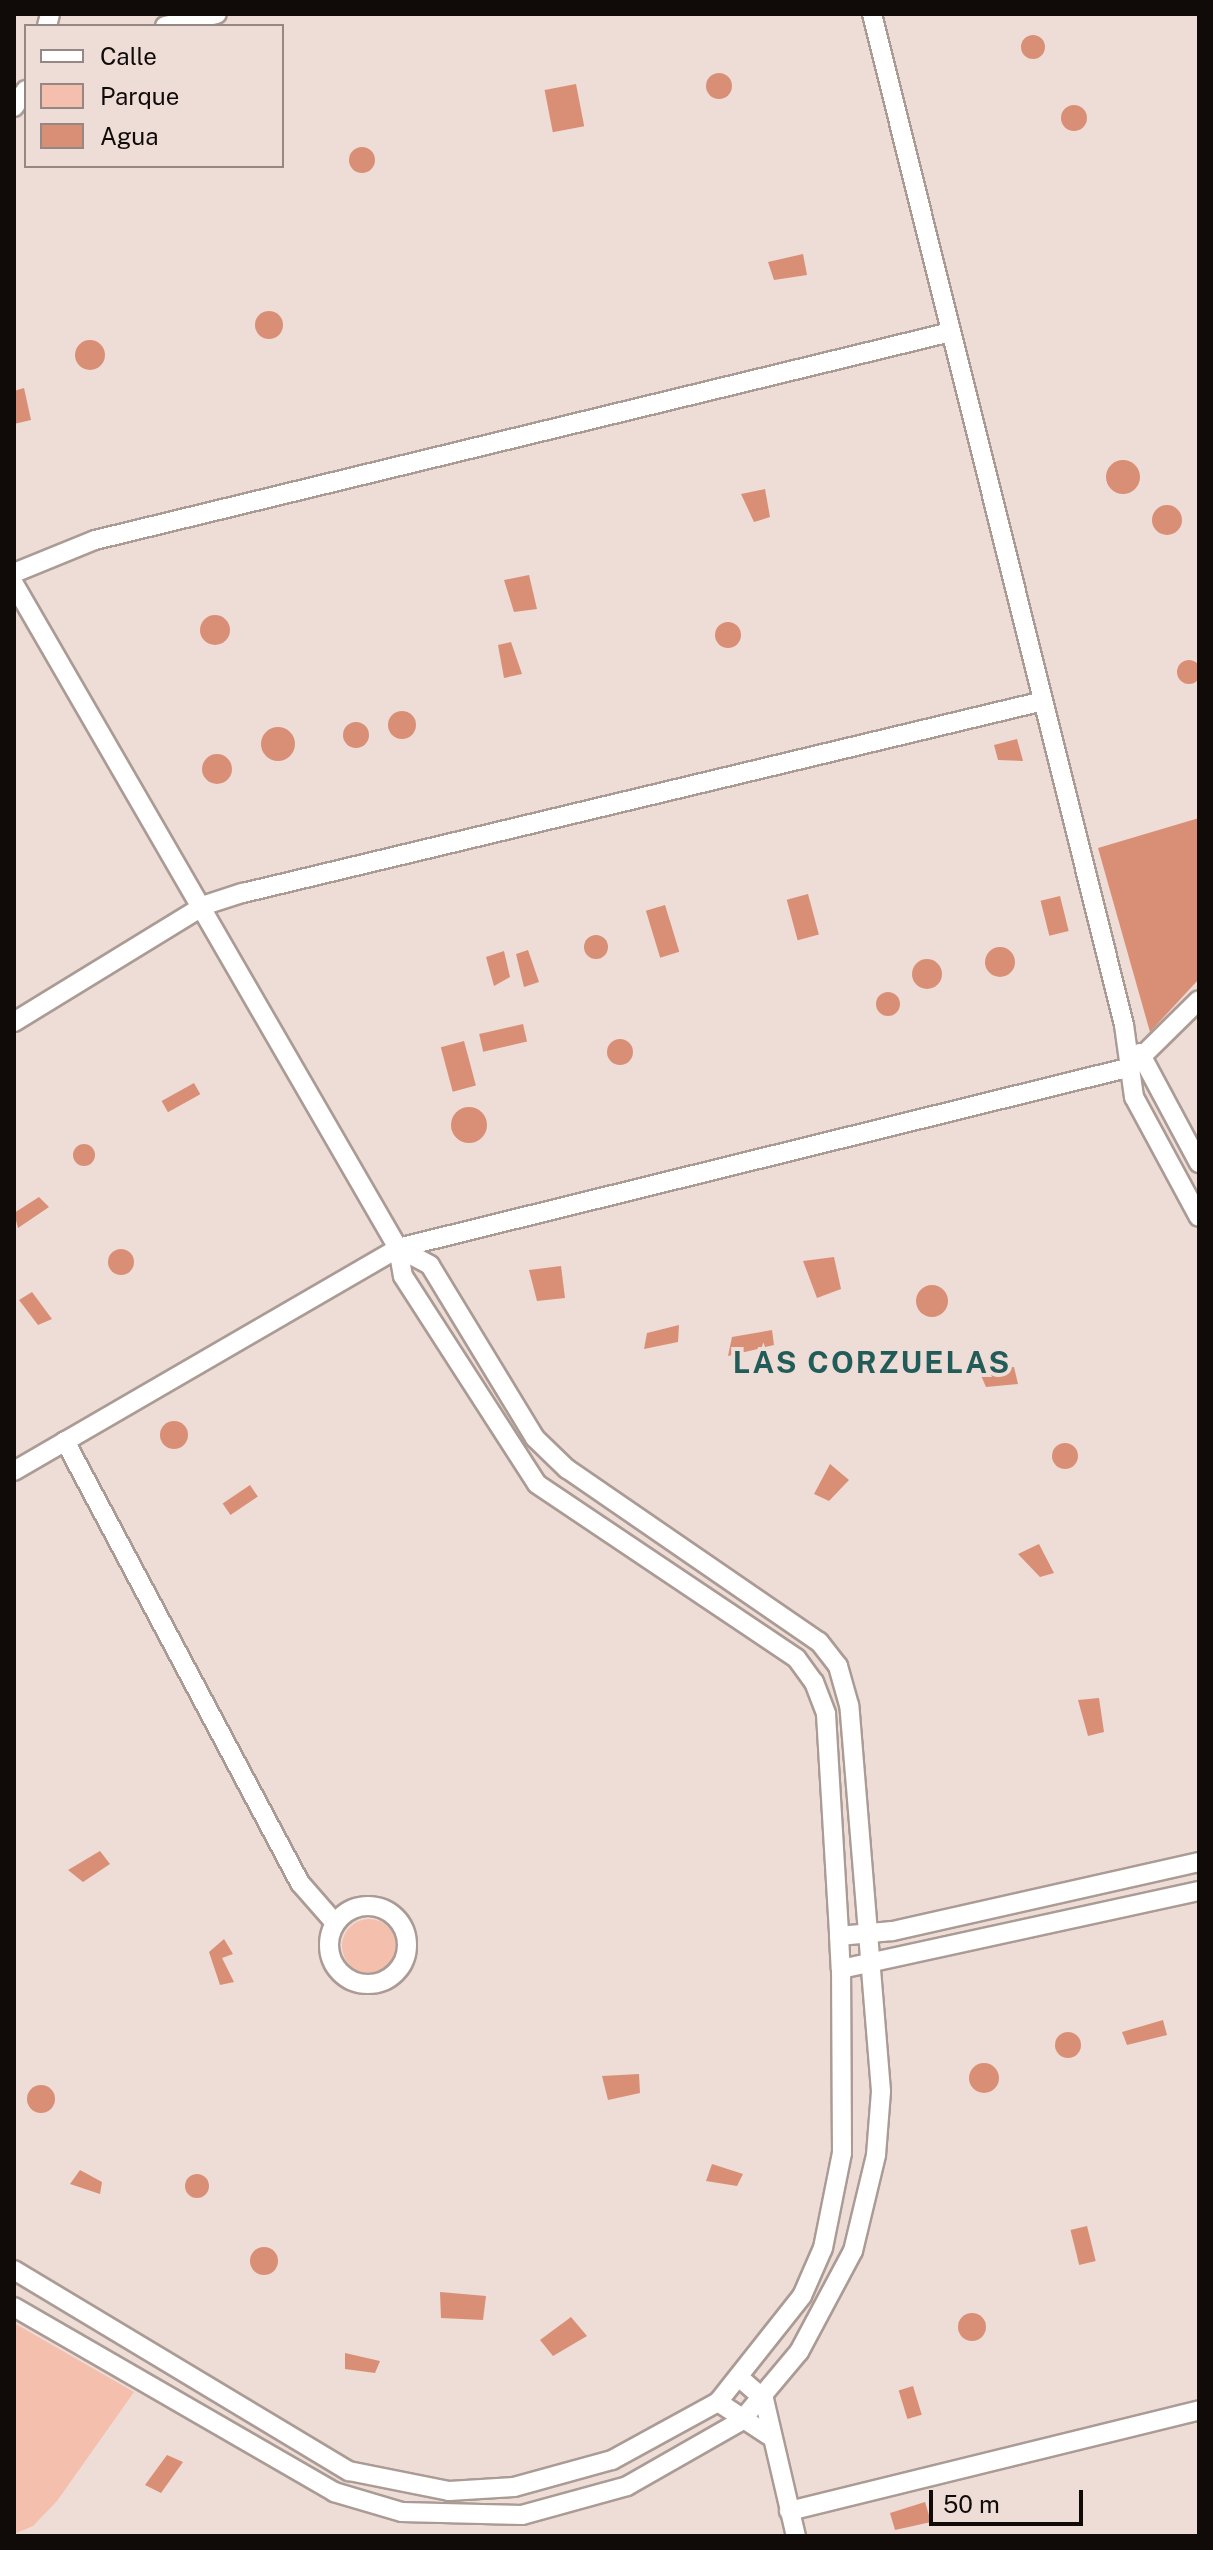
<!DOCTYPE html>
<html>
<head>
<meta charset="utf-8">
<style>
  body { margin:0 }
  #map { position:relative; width:1213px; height:2550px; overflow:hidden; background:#eedcd6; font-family:"Public Sans",sans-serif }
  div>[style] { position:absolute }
  .green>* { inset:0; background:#f5bfad }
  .round { border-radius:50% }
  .water>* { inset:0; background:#d98f76; transform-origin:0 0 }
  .roads { filter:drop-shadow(2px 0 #ab9b95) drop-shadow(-2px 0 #ab9b95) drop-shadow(0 2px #ab9b95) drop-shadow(0 -2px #ab9b95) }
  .street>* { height:18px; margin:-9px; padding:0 9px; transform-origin:9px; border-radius:9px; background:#fff }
  .street>.ring { margin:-9px; padding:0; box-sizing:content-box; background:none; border:18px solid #fff; border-radius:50% }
  span { translate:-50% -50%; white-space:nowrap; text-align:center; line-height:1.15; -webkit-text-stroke:8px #eedcd6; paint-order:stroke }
  .district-label { font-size:30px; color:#225c59; font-weight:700; letter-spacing:2px }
  .frame { position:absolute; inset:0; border:16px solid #100b09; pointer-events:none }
  .legend { position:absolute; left:24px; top:24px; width:260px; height:144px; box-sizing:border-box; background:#eedcd6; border:2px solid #958884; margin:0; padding:10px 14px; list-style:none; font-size:24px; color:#100b09 }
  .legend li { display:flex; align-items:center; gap:16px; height:40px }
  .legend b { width:40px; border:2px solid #958884 }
  .scale { position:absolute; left:929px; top:2490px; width:154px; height:36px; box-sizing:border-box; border:4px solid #100b09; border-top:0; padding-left:10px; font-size:24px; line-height:28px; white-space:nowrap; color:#100b09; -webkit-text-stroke:6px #eedcd6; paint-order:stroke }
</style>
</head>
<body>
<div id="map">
  <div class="green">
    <div class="round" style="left:342px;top:1919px;width:54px;height:54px"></div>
    <div style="clip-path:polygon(14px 2323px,134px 2392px,57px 2501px,33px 2526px,14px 2534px)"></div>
  </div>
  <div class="water">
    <div class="round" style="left:1021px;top:35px;width:24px;height:24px"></div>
    <div class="round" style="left:706px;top:73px;width:26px;height:26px"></div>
    <div style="left:576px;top:84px;width:43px;height:32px;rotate:79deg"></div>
    <div class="round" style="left:1061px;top:105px;width:26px;height:26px"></div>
    <div class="round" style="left:349px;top:147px;width:26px;height:26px"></div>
    <div style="clip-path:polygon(803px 254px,807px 275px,774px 280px,768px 262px)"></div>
    <div class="round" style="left:255px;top:311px;width:28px;height:28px"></div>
    <div class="round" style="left:75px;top:340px;width:30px;height:30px"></div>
    <div style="clip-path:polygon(24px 388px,31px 420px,14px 424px,14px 391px)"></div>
    <div class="round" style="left:1106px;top:460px;width:34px;height:34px"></div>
    <div style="clip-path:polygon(765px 489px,770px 517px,754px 522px,741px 494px)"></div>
    <div class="round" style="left:1152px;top:505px;width:30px;height:30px"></div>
    <div style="clip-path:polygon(529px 575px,537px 609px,514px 612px,504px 580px)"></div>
    <div class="round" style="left:200px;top:615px;width:30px;height:30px"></div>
    <div class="round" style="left:715px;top:622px;width:26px;height:26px"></div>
    <div style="clip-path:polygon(511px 642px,522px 674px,504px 678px,498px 645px)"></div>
    <div class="round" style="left:1177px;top:660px;width:24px;height:24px"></div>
    <div class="round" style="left:388px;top:711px;width:28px;height:28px"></div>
    <div class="round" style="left:343px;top:722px;width:26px;height:26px"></div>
    <div class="round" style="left:261px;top:727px;width:34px;height:34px"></div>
    <div style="clip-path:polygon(1017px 739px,1023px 761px,998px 760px,994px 745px)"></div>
    <div class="round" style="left:202px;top:754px;width:30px;height:30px"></div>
    <div style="clip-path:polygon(1199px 818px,1199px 979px,1150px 1032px,1098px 848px)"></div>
    <div style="left:808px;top:894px;width:42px;height:22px;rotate:75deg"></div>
    <div style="left:1060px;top:896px;width:36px;height:20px;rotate:76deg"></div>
    <div style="left:665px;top:905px;width:49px;height:20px;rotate:73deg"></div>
    <div class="round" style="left:584px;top:935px;width:24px;height:24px"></div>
    <div class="round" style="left:985px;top:947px;width:30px;height:30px"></div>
    <div style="clip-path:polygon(528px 950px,539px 982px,524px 987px,516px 954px)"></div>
    <div style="clip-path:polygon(504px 951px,510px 977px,494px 986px,486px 957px)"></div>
    <div class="round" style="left:912px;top:959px;width:30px;height:30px"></div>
    <div class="round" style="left:876px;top:992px;width:24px;height:24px"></div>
    <div style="left:523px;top:1024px;width:18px;height:45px;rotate:77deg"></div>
    <div class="round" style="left:607px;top:1039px;width:26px;height:26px"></div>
    <div style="left:464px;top:1041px;width:46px;height:24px;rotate:75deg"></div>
    <div style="left:194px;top:1083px;width:13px;height:37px;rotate:61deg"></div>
    <div class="round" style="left:451px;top:1107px;width:36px;height:36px"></div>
    <div class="round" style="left:73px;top:1144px;width:22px;height:22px"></div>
    <div style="clip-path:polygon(39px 1197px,49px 1207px,18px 1228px,14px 1213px)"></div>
    <div class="round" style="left:108px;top:1249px;width:26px;height:26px"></div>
    <div style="clip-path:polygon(834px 1257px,841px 1289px,817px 1298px,803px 1261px)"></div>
    <div style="clip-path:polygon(561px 1266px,565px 1298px,537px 1301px,529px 1270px)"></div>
    <div class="round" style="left:916px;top:1285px;width:32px;height:32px"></div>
    <div style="clip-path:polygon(32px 1292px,52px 1319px,38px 1325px,19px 1300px)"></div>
    <div style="clip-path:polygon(679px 1325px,678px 1342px,644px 1349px,647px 1333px)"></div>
    <div style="clip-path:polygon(772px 1330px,774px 1345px,728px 1356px,732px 1337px)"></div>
    <div style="clip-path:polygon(1014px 1367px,1018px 1384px,986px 1387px,979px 1371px)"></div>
    <div class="round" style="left:160px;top:1421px;width:28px;height:28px"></div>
    <div class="round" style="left:1052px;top:1443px;width:26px;height:26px"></div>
    <div style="clip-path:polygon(830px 1464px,849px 1480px,829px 1501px,814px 1494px)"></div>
    <div style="left:250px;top:1485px;width:14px;height:33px;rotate:56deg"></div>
    <div style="clip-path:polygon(1039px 1544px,1054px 1573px,1040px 1577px,1018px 1554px)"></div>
    <div style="clip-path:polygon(1099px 1698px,1104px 1732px,1088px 1736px,1078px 1700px)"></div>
    <div style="clip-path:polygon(100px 1851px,110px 1864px,83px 1882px,68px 1870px)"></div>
    <div style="clip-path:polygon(224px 1939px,233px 1954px,222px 1958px,234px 1982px,220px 1985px,209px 1952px)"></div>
    <div style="clip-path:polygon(1163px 2020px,1167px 2035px,1127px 2045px,1122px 2032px)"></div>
    <div class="round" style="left:1055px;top:2032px;width:26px;height:26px"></div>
    <div class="round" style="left:969px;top:2063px;width:30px;height:30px"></div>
    <div style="clip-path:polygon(639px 2074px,640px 2093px,608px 2100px,602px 2076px)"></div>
    <div class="round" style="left:27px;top:2085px;width:28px;height:28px"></div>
    <div style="clip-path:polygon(712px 2164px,743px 2174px,737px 2186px,706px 2181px)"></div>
    <div style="clip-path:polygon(80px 2170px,102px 2182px,100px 2194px,70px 2184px)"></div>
    <div class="round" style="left:185px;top:2174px;width:24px;height:24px"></div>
    <div style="left:1087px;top:2226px;width:36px;height:17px;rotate:76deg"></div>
    <div class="round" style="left:250px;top:2247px;width:28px;height:28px"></div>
    <div style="clip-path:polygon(440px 2292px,486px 2296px,483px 2320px,441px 2318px)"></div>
    <div class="round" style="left:958px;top:2313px;width:28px;height:28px"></div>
    <div style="clip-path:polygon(571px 2317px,587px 2336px,553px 2356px,540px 2340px)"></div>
    <div style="clip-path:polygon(345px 2353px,380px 2361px,375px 2373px,345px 2369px)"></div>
    <div style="left:913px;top:2386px;width:30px;height:15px;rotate:73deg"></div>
    <div style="clip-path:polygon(167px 2455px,183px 2462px,161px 2493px,145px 2485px)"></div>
    <div style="clip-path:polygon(925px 2502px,931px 2522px,895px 2530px,890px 2513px)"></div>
  </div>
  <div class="roads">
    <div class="street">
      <div style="left:872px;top:14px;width:1042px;rotate:76deg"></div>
      <div style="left:1124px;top:1025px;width:73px;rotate:82.1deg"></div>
      <div style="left:1134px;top:1097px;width:136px;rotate:61.6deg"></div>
      <div style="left:47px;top:26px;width:12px;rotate:-76deg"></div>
      <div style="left:165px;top:26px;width:53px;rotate:-13deg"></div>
      <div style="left:14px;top:107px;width:21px;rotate:-55deg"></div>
      <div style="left:14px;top:573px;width:87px;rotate:-22.2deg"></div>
      <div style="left:95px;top:540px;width:877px;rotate:-13.66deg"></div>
      <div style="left:14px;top:584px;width:767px;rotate:59.96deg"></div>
      <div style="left:14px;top:1022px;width:224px;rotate:-31.5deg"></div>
      <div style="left:205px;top:905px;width:40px;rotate:-18deg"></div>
      <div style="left:243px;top:893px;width:819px;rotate:-13.49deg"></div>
      <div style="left:1140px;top:1053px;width:125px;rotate:61.8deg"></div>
      <div style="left:65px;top:1441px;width:501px;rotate:62deg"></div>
      <div style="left:300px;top:1883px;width:53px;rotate:48.8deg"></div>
      <div style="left:14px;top:1471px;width:444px;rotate:-30.1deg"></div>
      <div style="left:398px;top:1248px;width:755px;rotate:-13.87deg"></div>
      <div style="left:1131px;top:1067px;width:95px;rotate:-44.6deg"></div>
      <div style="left:1199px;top:1862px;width:315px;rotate:167.3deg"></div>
      <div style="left:892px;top:1931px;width:53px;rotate:174.6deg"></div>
      <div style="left:839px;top:1936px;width:33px;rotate:87deg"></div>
      <div style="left:841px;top:1969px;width:366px;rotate:-12.3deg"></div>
      <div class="ring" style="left:329px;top:1906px;width:60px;height:60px"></div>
      <div style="left:14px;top:2270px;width:391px;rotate:31deg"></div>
      <div style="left:349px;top:2471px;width:102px;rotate:11.3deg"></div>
      <div style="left:449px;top:2491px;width:65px;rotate:-3.5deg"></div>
      <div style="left:514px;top:2487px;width:102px;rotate:-15.4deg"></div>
      <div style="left:612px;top:2460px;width:121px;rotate:-28.7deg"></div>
      <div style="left:718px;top:2402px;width:135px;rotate:-51.6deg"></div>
      <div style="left:802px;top:2296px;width:52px;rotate:-66.4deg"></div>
      <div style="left:823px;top:2248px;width:97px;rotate:-78.7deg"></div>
      <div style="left:842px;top:2153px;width:184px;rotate:-90.3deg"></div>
      <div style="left:14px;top:2307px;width:370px;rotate:30deg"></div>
      <div style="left:334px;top:2492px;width:71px;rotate:16.4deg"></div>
      <div style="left:402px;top:2512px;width:120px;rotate:1.4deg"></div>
      <div style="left:522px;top:2515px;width:109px;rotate:-15.4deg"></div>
      <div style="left:627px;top:2486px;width:131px;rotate:-29.7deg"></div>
      <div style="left:741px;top:2421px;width:90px;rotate:-50deg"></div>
      <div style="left:799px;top:2352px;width:115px;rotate:-61.9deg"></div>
      <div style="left:853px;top:2251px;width:99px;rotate:-76.5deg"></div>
      <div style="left:876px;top:2155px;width:64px;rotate:-85.5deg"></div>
      <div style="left:881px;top:2091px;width:387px;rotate:-94.7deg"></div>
      <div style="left:849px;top:1705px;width:41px;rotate:-105.8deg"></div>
      <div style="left:838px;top:1666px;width:31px;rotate:-128deg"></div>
      <div style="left:819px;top:1642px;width:306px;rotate:-145.5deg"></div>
      <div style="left:567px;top:1469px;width:45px;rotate:-135.9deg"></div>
      <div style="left:535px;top:1438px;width:202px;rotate:-121.3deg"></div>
      <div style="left:430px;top:1265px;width:36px;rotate:-152deg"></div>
      <div style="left:398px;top:1248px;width:28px;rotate:80deg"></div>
      <div style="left:403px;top:1276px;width:247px;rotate:57.2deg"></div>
      <div style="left:537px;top:1484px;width:313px;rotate:33.9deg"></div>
      <div style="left:797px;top:1659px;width:29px;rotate:54deg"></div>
      <div style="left:814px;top:1682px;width:34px;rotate:69deg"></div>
      <div style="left:826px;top:1714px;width:222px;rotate:86.6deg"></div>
      <div style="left:741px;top:2379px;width:30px;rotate:41deg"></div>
      <div style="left:764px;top:2399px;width:141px;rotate:76.9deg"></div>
      <div style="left:718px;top:2402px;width:60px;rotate:33.4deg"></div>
      <div style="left:789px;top:2511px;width:422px;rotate:-13.8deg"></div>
    </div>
  </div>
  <div class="district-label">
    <span style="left:872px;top:1362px">LAS CORZUELAS</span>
  </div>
  <div class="frame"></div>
  <ul class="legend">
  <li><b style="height:10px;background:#fff"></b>Calle</li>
  <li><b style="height:22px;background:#f5bfad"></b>Parque</li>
  <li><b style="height:22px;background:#d98f76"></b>Agua</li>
  </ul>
  <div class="scale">50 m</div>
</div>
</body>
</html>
